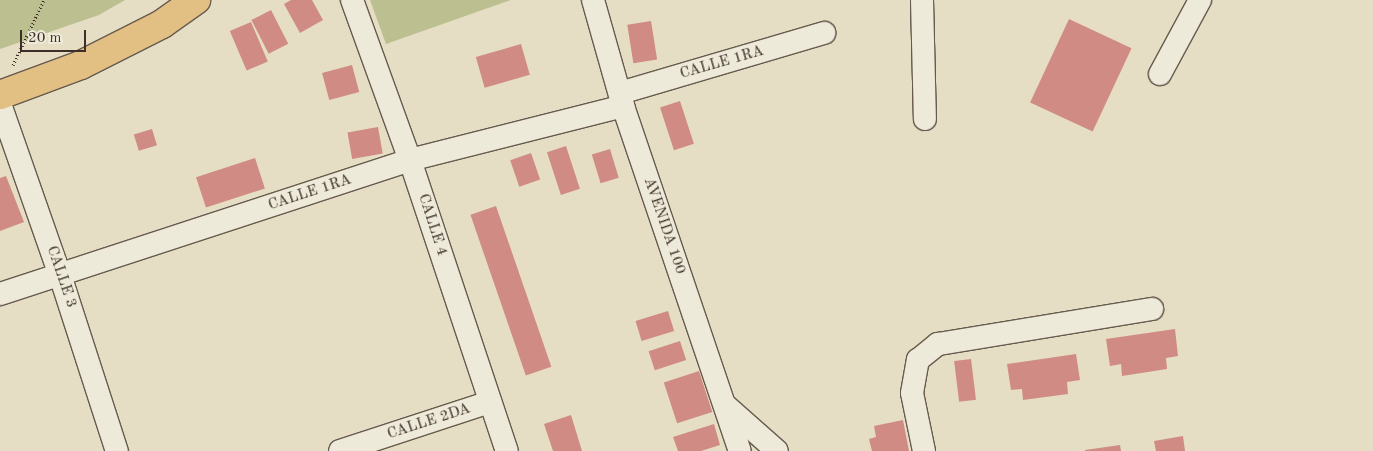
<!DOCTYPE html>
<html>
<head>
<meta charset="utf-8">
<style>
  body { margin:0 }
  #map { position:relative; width:1373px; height:451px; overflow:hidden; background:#e5dec4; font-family:"Old Standard TT",serif }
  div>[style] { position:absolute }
  .green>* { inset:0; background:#bcbf8f }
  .building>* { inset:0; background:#d08b84; transform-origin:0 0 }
  .path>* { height:3px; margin-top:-1.5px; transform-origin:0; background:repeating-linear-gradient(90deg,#3d2e27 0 1px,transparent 0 3.5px) }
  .roads { filter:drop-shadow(1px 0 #675a4e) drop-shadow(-1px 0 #675a4e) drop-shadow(0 1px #675a4e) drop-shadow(0 -1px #675a4e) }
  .minor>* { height:22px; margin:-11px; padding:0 11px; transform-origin:11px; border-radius:11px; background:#eeead9 }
  .major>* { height:28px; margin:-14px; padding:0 14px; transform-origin:14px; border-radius:14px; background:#e2bf82 }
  span { translate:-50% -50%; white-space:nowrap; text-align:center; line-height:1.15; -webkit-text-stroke:4.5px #eeead9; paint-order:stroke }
  .street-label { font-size:15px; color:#3d2e27 }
  .scale { position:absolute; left:20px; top:30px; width:66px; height:22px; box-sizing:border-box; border:2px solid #3d2e27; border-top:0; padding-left:6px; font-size:15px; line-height:18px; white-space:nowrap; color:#3d2e27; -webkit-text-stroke:4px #eeead9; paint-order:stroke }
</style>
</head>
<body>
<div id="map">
  <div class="green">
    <div style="clip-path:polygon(0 0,125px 0,99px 15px,0 49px)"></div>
    <div style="clip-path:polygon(370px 0,511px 0,386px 44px)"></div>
  </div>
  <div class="building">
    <div style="clip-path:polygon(291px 0,312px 0,323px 20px,300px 33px,284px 4px)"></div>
    <div style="left:271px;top:10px;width:38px;height:22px;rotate:63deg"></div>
    <div style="left:1069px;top:19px;width:69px;height:92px;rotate:25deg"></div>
    <div style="left:651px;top:21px;width:39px;height:24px;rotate:81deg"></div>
    <div style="left:251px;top:22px;width:43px;height:23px;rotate:67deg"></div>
    <div style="left:521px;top:44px;width:32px;height:47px;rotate:74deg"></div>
    <div style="left:352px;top:65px;width:28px;height:31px;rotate:75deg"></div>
    <div style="left:680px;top:101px;width:45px;height:21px;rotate:72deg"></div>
    <div style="left:378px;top:127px;width:27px;height:31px;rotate:80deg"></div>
    <div style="left:152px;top:129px;width:17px;height:19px;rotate:73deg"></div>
    <div style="left:566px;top:146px;width:45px;height:20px;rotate:72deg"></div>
    <div style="left:610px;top:149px;width:30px;height:19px;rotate:73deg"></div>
    <div style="left:531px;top:153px;width:28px;height:22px;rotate:71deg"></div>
    <div style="left:255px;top:158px;width:32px;height:62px;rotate:72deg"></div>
    <div style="clip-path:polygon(6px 176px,24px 222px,0 231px,0 178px)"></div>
    <div style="left:496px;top:206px;width:170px;height:27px;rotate:71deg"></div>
    <div style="left:668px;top:311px;width:21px;height:34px;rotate:73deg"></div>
    <div style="clip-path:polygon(1175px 329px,1178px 356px,1166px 358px,1167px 369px,1122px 376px,1121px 364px,1110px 366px,1106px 339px)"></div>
    <div style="left:680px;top:341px;width:20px;height:33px;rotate:72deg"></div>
    <div style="clip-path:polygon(1076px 354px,1080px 380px,1067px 382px,1068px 394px,1023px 400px,1022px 389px,1011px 390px,1007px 364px)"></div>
    <div style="left:971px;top:359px;width:41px;height:17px;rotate:83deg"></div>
    <div style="left:699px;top:371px;width:43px;height:37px;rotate:72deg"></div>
    <div style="clip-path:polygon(571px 415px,582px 451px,553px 451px,544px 424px)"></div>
    <div style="clip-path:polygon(903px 420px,909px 451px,872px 451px,869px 439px,876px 437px,874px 426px)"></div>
    <div style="clip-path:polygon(714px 424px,720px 445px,701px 451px,678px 451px,673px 437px)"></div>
    <div style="clip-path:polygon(1183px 436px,1185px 451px,1156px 451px,1154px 441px)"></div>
    <div style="clip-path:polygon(1120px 445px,1121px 451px,1085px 451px,1085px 450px)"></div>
  </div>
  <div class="path">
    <div style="left:13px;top:65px;width:72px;rotate:-64.5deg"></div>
  </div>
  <div class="roads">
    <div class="minor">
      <div style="left:352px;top:0;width:170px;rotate:70.1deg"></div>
      <div style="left:410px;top:160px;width:307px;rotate:71.6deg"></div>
      <div style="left:593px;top:0;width:110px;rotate:74.2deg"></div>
      <div style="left:623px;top:106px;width:364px;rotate:71.3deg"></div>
      <div style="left:922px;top:0;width:119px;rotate:88.6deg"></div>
      <div style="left:1160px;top:74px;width:84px;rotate:-61.6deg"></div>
      <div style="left:620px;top:93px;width:213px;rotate:-16.4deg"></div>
      <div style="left:0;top:104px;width:181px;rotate:70.7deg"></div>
      <div style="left:60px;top:275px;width:185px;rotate:72.1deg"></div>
      <div style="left:0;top:294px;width:431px;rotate:-18.1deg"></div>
      <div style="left:410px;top:160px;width:220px;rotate:-14.2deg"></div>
      <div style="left:725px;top:405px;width:69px;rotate:41.5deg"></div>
      <div style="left:340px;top:451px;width:158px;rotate:-18.1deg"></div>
      <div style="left:924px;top:451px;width:59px;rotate:-101.7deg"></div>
      <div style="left:912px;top:393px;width:34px;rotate:-80deg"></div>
      <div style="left:918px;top:360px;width:26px;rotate:-39deg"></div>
      <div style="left:938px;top:344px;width:217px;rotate:-9.3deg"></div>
    </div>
    <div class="major">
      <div style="left:0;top:95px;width:86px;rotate:-20.3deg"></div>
      <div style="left:81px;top:65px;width:91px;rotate:-26.8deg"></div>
      <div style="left:162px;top:24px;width:42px;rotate:-35.2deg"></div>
    </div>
  </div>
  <div class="street-label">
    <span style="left:722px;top:63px;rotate:-16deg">CALLE 1RA</span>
    <span style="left:310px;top:193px;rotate:-18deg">CALLE 1RA</span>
    <span style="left:432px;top:225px;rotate:72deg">CALLE 4</span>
    <span style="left:664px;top:226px;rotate:71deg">AVENIDA 100</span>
    <span style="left:61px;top:277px;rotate:71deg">CALLE 3</span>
    <span style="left:429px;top:422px;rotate:-18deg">CALLE 2DA</span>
  </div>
  <div class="scale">20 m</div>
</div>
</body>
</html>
